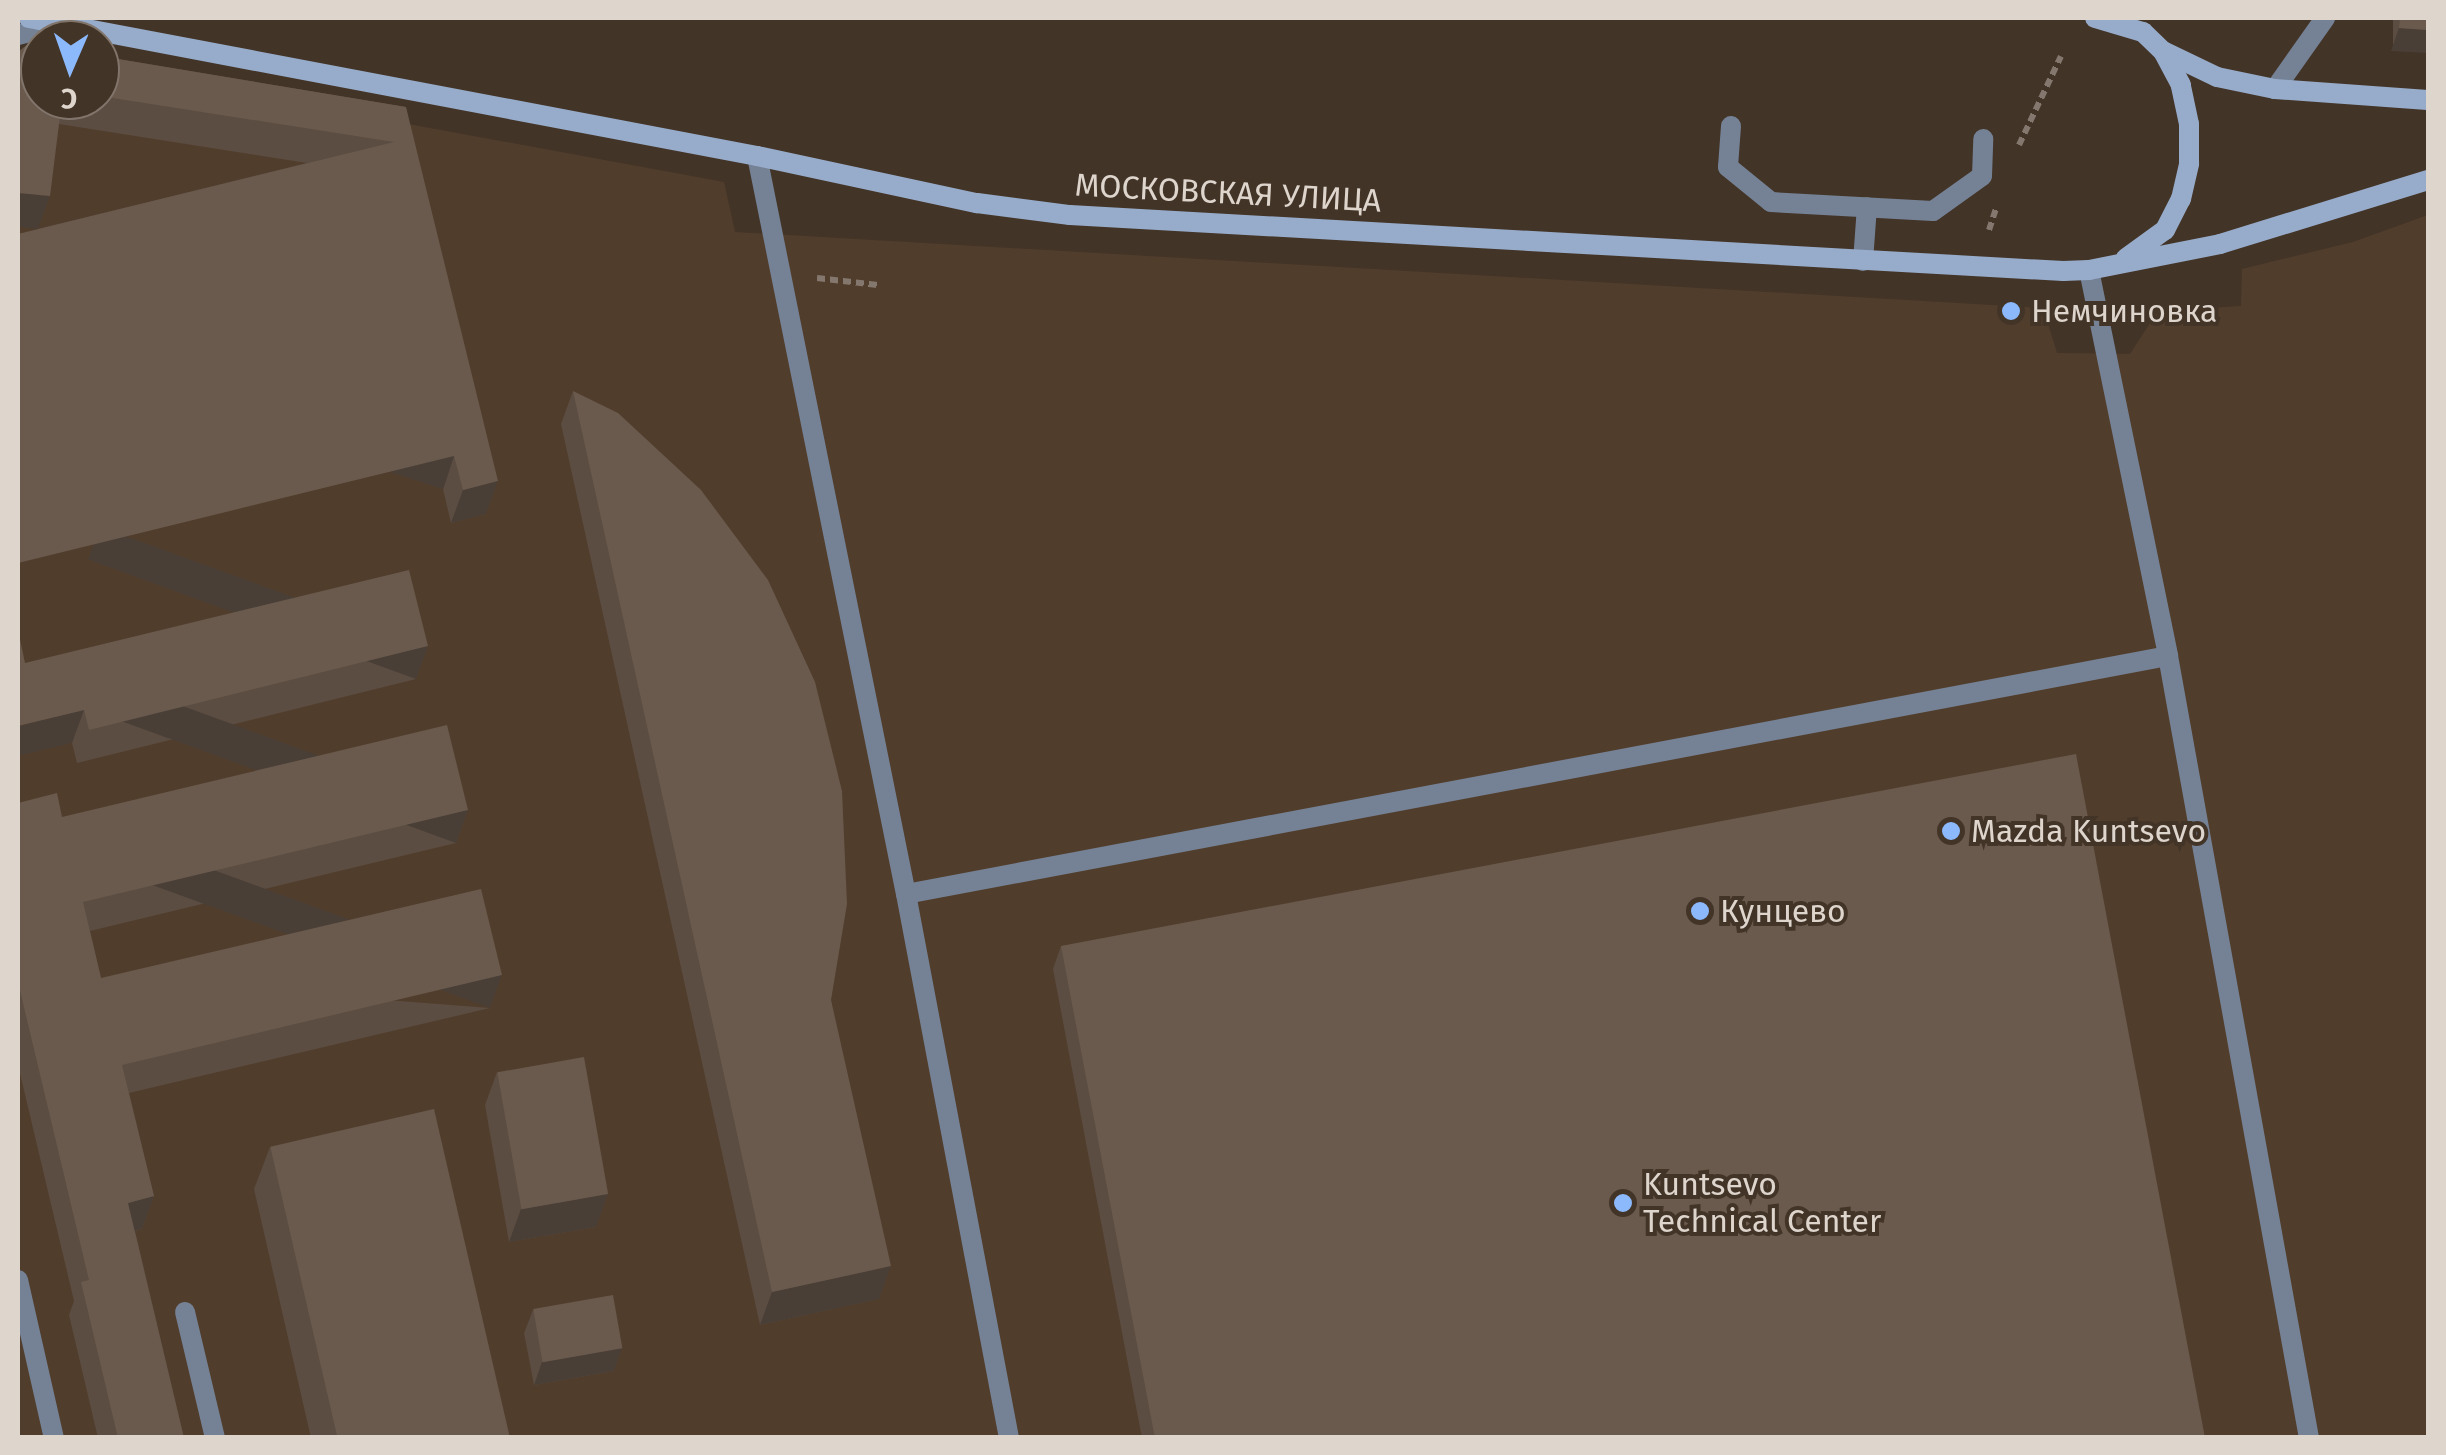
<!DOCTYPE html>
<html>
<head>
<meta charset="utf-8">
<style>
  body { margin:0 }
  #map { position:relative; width:2446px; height:1455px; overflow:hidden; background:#433428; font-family:"Fira Sans",sans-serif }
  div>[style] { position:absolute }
  .built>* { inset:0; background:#513d2c }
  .path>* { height:6px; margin-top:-3px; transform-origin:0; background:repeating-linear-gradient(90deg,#84786e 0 8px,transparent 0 13px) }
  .lane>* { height:20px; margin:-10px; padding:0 10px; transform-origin:10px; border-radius:10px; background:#758295 }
  .secondary>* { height:20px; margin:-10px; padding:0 10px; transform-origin:10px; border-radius:10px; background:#97acca }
  .wall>* { inset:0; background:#5b4d42; transform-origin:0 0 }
  .shaded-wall>* { inset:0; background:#4a3f36; transform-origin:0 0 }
  .building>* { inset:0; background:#6a5a4d; transform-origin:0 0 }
  .dots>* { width:28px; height:28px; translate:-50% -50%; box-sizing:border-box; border:5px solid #433428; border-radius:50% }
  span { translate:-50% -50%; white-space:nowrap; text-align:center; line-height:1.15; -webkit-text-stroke:8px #433428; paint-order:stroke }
  .street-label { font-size:32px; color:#ded5cd }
  .poi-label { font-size:32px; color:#ded5cd }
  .left { translate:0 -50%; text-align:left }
  .frame { position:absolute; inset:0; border:20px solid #ded5cd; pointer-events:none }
  .north { position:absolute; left:20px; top:20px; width:100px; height:100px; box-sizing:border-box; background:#433428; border:2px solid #81746a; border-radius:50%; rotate:182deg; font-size:28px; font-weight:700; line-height:40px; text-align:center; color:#ded5cd }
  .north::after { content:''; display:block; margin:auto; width:35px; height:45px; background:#8bb9fc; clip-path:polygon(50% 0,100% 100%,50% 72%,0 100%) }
</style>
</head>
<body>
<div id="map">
  <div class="built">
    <div style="clip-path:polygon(18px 72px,40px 100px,100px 100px,408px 124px,724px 182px,735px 232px,2043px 308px,2057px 353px,2130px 354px,2158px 311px,2241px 306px,2242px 269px,2353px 242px,2428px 215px,2428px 1437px,18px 1437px)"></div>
  </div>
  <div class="path">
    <div style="left:2019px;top:145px;width:98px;rotate:-64.7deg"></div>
    <div style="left:1989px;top:230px;width:22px;rotate:-72deg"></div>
    <div style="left:817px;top:278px;width:61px;rotate:6.5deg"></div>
  </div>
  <div class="lane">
    <div style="left:18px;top:35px;width:42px;rotate:-15deg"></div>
    <div style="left:2275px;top:89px;width:87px;rotate:-54.8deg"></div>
    <div style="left:1731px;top:126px;width:41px;rotate:94.2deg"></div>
    <div style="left:1728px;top:167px;width:55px;rotate:39.1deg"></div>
    <div style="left:1771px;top:202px;width:162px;rotate:3.2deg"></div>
    <div style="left:1933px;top:211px;width:60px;rotate:-35.5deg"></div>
    <div style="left:1982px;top:176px;width:37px;rotate:-88deg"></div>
    <div style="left:757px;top:156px;width:753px;rotate:78.59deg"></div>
    <div style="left:906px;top:894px;width:554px;rotate:79.28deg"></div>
    <div style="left:1863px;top:261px;width:54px;rotate:-85.8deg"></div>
    <div style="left:2089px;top:270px;width:394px;rotate:78.4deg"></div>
    <div style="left:2168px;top:656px;width:795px;rotate:79.78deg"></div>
    <div style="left:906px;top:894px;width:1284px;rotate:-10.68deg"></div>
    <div style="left:18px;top:1280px;width:162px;rotate:77.2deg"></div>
    <div style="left:185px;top:1312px;width:130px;rotate:76.6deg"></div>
  </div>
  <div class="secondary">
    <div style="left:29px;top:18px;width:741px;rotate:10.73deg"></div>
    <div style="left:757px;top:156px;width:225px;rotate:12.1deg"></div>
    <div style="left:977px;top:203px;width:94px;rotate:7.4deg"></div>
    <div style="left:1070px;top:215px;width:995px;rotate:3.23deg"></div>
    <div style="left:2063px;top:271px;width:26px;rotate:-2deg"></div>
    <div style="left:2089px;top:270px;width:134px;rotate:-11.2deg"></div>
    <div style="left:2220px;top:244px;width:218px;rotate:-17.1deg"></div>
    <div style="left:2095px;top:18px;width:50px;rotate:16.3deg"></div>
    <div style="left:2143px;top:32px;width:28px;rotate:44deg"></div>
    <div style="left:2163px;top:51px;width:60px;rotate:25.7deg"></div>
    <div style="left:2217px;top:77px;width:59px;rotate:11.7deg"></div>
    <div style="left:2275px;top:89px;width:153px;rotate:4.1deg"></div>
    <div style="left:2126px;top:258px;width:48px;rotate:-35.7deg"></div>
    <div style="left:2165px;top:230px;width:35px;rotate:-63deg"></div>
    <div style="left:2181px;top:199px;width:37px;rotate:-77deg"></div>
    <div style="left:2189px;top:163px;width:39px;rotate:-90deg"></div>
    <div style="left:2189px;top:124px;width:40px;rotate:-102deg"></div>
    <div style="left:2181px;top:85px;width:38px;rotate:-118deg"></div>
  </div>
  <div class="wall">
    <div style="left:2393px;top:18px;width:35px;height:33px"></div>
    <div style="clip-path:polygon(evenodd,100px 56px,406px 107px,486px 514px,451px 523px,443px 489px,37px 229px,40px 100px,100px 100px,100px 56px,59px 124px,307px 163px,38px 229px,59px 124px)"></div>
    <div style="clip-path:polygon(573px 391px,831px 1000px,879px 1299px,760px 1325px,561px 424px)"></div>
    <div style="clip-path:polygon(428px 646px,416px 679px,77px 763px,72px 743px,25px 663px)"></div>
    <div style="clip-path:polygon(18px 803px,62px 817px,468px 810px,456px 843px,90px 931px,101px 978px,490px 1008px,129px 1093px,154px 1196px,142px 1229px,135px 1231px,184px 1438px,98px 1438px,69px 1315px,74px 1301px,18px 1065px)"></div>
    <div style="clip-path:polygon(1061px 946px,2205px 1438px,1142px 1438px,1053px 969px)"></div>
    <div style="clip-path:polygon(497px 1072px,596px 1227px,509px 1242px,485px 1105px)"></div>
    <div style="clip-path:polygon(270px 1147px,509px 1438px,311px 1438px,254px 1189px)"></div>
    <div style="clip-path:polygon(533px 1310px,614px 1371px,534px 1385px,524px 1333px)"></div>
  </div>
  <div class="shaded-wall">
    <div style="clip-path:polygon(2399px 28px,2428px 30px,2428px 53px,2391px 51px)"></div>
    <div style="clip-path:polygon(18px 193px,50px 196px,38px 229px,18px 227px)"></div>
    <div style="left:454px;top:456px;width:35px;height:449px;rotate:108deg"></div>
    <div style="clip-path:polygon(498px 481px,486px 514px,451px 523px,463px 490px)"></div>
    <div style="left:428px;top:646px;width:35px;height:349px;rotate:110deg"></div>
    <div style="clip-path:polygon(84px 710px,72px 743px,18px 756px,18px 726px)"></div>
    <div style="left:468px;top:810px;width:35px;height:396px;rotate:110deg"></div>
    <div style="left:502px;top:975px;width:35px;height:391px;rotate:110deg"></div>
    <div style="clip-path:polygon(608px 1194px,596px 1227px,509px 1242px,521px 1209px)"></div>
    <div style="clip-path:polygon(154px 1196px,142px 1229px,116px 1236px,128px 1203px)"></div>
    <div style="clip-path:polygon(891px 1266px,879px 1299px,760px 1325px,772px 1292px)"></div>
    <div style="clip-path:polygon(622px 1348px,614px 1371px,534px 1385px,542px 1362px)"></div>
  </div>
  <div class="building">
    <div style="clip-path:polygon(2400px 18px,2428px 18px,2428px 30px,2399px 28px)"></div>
    <div style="clip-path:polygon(28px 44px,40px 46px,40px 100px,62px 100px,50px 196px,18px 193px,18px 52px)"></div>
    <div style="clip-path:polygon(100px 56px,406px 107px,498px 481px,463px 490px,454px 456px,18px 563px,18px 234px,394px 142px,100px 96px)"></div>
    <div style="clip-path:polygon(573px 391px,618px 413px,701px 490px,768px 580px,815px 682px,842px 791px,847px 904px,831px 1000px,891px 1266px,772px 1292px)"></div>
    <div style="clip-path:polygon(409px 570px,428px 646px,89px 730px,84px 710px,18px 726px,18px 630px,25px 663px)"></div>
    <div style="clip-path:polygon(447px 725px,468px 810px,83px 902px,101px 978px,481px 889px,502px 975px,122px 1065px,154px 1196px,128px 1203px,184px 1438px,118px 1438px,81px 1282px,89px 1280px,18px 982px,18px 803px,57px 793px,62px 817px)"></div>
    <div style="clip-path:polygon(2076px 754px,2205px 1438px,1155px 1438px,1061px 946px)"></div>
    <div style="left:584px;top:1057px;width:139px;height:88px;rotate:80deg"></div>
    <div style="left:434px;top:1109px;width:337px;height:168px;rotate:77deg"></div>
    <div style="left:613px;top:1295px;width:54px;height:81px;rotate:80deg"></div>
  </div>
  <div class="dots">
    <div style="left:2011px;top:311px;background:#8bb9fc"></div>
    <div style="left:1951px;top:831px;background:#8bb9fc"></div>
    <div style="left:1700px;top:911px;background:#8bb9fc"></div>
    <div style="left:1623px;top:1203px;background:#8bb9fc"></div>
  </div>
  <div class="street-label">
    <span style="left:1228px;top:193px;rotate:3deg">МОСКОВСКАЯ УЛИЦА</span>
  </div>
  <div class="poi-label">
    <span class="left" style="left:2031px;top:311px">Немчиновка</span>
    <span class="left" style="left:1971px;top:831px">Mazda Kuntsevo</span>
    <span class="left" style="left:1720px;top:911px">Кунцево</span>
    <span class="left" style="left:1643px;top:1203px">Kuntsevo<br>Technical Center</span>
  </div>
  <div class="frame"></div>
  <div class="north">С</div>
</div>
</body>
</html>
